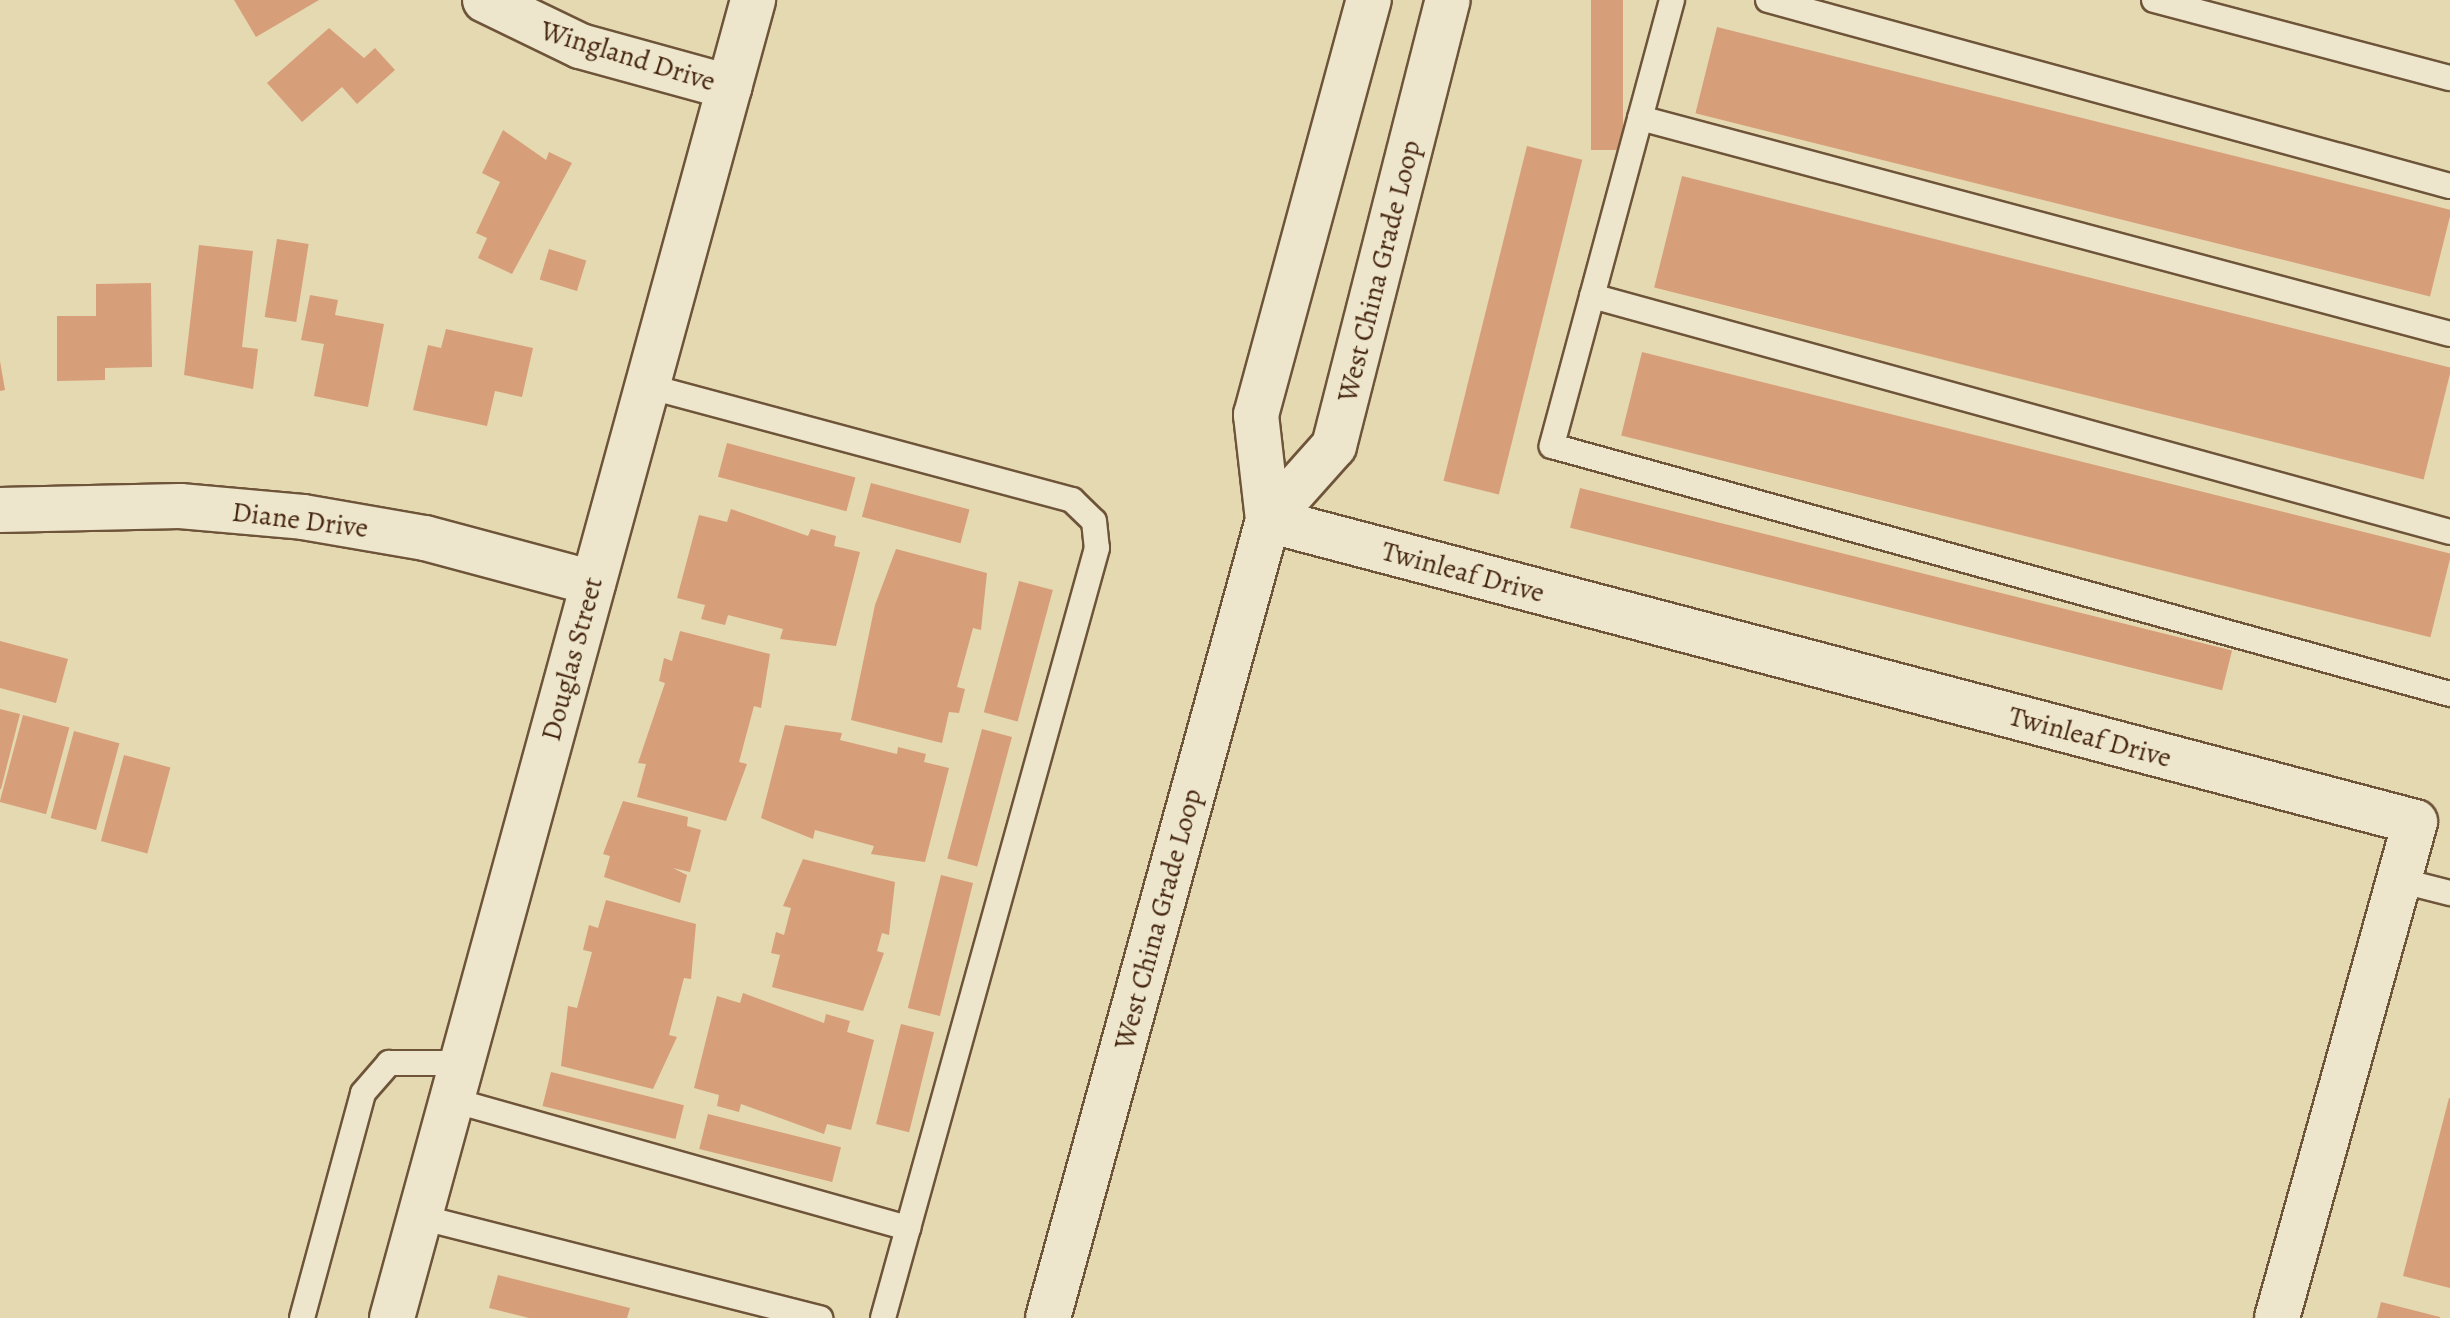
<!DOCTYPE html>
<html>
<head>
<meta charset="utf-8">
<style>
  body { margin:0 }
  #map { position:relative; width:2450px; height:1318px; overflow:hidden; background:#e4d9b1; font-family:Alegreya,serif }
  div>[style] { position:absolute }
  .building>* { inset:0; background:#d79e7a; transform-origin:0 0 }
  .roads { filter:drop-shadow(2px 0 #6e5439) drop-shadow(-2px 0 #6e5439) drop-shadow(0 2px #6e5439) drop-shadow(0 -2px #6e5439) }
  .lane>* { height:24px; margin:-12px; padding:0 12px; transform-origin:12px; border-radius:12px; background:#ede6cc }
  .street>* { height:44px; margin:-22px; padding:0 22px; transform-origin:22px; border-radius:22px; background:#ede6cc }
  .secondary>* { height:44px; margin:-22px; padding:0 22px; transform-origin:22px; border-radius:22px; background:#ede6cc }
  span { translate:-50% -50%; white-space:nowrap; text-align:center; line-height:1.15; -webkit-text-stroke:8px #ede6cc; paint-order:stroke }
  .street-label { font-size:28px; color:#472711 }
</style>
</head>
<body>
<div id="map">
  <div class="building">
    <div style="clip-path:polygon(234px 0,319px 0,256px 37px)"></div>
    <div style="left:1591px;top:0;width:32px;height:150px"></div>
    <div style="left:1717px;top:27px;width:757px;height:89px;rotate:14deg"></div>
    <div style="clip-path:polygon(329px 28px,364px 58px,375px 48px,395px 70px,357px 104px,342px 87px,302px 122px,267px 83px)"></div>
    <div style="clip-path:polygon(503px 130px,546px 160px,549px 152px,572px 163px,512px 274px,478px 258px,487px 238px,476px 233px,500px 182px,482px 173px)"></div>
    <div style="left:1527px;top:146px;width:57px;height:345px;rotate:14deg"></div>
    <div style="left:1682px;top:176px;width:793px;height:115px;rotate:14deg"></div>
    <div style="left:277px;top:239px;width:32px;height:79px;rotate:9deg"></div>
    <div style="clip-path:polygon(199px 245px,253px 251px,242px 347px,258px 349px,253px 389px,184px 375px)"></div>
    <div style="left:549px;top:249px;width:39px;height:32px;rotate:17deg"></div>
    <div style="clip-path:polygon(151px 283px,152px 367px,105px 368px,105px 380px,57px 381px,57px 316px,96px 316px,96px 284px)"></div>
    <div style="clip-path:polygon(310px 295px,338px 300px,335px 315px,384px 324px,368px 407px,314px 396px,324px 344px,301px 340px)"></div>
    <div style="clip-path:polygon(446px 329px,533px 348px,522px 397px,495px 391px,487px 426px,413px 410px,428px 345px,441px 348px)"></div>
    <div style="left:1642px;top:352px;width:834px;height:86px;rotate:14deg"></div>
    <div style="clip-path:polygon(0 361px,5px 390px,0 391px)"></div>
    <div style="left:727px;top:443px;width:133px;height:35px;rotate:15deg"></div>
    <div style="left:871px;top:483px;width:102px;height:35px;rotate:15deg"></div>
    <div style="left:1580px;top:488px;width:672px;height:41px;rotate:14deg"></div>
    <div style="clip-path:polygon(731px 509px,808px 536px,811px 529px,836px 536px,834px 546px,860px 552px,836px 646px,780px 639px,783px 629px,728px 615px,725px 625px,701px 619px,705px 605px,677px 598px,699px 515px,727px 522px)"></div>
    <div style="clip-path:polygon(896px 549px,987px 573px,981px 630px,973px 628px,957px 687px,965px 689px,959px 713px,949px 712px,942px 743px,851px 720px,875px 605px)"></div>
    <div style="left:1019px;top:581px;width:35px;height:136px;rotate:15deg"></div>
    <div style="clip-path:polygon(680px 631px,770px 654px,761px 708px,754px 706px,739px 762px,747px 764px,726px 821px,637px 797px,646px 764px,638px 763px,665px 683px,659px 681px,664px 658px,672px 661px)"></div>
    <div style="clip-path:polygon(0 641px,68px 659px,56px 703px,0 688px)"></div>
    <div style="clip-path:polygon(0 709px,20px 714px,1px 789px,0 789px)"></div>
    <div style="left:23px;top:715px;width:48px;height:90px;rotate:15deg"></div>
    <div style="clip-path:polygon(785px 725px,842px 733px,840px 740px,897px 754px,898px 747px,926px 754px,924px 762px,949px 768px,925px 862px,871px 854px,874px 846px,815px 830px,813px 839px,761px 818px)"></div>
    <div style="left:982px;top:729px;width:31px;height:134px;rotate:15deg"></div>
    <div style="left:74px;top:731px;width:47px;height:90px;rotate:15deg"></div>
    <div style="left:124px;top:755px;width:48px;height:89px;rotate:15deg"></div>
    <div style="clip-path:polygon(623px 801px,688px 817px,687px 826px,701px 830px,690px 872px,673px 868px,687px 875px,680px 903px,604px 877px,610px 856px,603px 854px)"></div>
    <div style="clip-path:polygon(803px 859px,895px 882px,889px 935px,882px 933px,877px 951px,884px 953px,863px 1011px,772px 987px,780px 955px,771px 953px,776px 932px,784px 935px,791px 908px,783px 906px)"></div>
    <div style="left:941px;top:875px;width:33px;height:137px;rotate:14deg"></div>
    <div style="clip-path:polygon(606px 900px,696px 924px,691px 979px,684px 978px,669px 1035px,677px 1037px,653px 1089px,561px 1066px,568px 1006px,577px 1008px,592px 952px,583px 950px,589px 925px,598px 928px)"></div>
    <div style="clip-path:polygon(743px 993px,824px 1023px,826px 1014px,850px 1021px,847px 1032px,874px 1040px,851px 1130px,827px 1124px,824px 1134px,741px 1104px,739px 1112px,717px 1106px,719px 1095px,694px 1088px,717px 996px,740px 1003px)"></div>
    <div style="left:901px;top:1024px;width:34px;height:103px;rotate:14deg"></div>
    <div style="left:551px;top:1072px;width:137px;height:35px;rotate:14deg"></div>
    <div style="clip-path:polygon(2449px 1098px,2450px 1098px,2450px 1288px,2403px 1276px)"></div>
    <div style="left:708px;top:1114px;width:137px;height:36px;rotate:14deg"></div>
    <div style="clip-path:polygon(498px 1275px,630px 1308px,627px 1318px,529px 1318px,489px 1308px)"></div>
    <div style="clip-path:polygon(2381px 1302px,2440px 1317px,2440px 1318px,2377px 1318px)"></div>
  </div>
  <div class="roads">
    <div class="lane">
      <div style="left:1672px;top:0;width:462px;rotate:105.1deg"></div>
      <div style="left:1552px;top:446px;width:932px;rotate:15.44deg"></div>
      <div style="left:1768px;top:0;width:707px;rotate:15.26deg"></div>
      <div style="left:2154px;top:0;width:306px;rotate:14.8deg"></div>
      <div style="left:1640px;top:118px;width:838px;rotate:14.93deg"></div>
      <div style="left:1592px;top:296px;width:890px;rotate:15.38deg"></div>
      <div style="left:647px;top:386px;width:440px;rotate:15deg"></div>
      <div style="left:1072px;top:500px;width:30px;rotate:44deg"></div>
      <div style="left:1094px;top:521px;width:27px;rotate:84deg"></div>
      <div style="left:1097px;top:548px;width:799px;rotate:105.53deg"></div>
      <div style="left:2399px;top:880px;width:53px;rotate:14.3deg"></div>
      <div style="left:452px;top:1100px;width:474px;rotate:15.7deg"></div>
      <div style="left:420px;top:1217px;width:413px;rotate:14.2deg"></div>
      <div style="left:302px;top:1318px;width:233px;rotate:-74.8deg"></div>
      <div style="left:363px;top:1093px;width:40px;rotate:-49deg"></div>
      <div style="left:389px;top:1063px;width:73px"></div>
    </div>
    <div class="street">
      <div style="left:485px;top:0;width:106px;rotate:25.8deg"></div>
      <div style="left:580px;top:46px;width:155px;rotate:15.4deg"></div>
      <div style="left:1268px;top:520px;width:1186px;rotate:14.75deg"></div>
      <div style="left:2415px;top:822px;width:515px;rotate:105.55deg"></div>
    </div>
    <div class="secondary">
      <div style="left:0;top:510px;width:180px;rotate:-1.3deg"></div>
      <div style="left:180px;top:506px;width:123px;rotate:5.1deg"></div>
      <div style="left:303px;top:517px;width:124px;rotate:9.8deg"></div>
      <div style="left:425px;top:538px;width:174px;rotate:15deg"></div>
      <div style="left:1268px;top:520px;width:99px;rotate:-48.3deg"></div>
      <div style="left:1334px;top:446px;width:460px;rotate:-75.7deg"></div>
      <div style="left:392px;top:1318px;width:1367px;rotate:-74.68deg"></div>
      <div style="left:1048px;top:1318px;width:828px;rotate:-74.59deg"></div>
      <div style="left:1268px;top:520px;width:106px;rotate:-96.5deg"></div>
      <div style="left:1256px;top:415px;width:430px;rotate:-74.8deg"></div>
    </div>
  </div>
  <div class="street-label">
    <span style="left:628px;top:56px;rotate:17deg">Wingland Drive</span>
    <span style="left:1379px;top:271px;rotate:-76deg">West China Grade Loop</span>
    <span style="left:300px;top:520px;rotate:7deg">Diane Drive</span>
    <span style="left:1463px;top:572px;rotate:15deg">Twinleaf Drive</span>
    <span style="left:572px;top:659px;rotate:-75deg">Douglas Street</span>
    <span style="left:2090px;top:737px;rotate:15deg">Twinleaf Drive</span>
    <span style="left:1158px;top:919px;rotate:-75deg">West China Grade Loop</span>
  </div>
</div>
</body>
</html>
